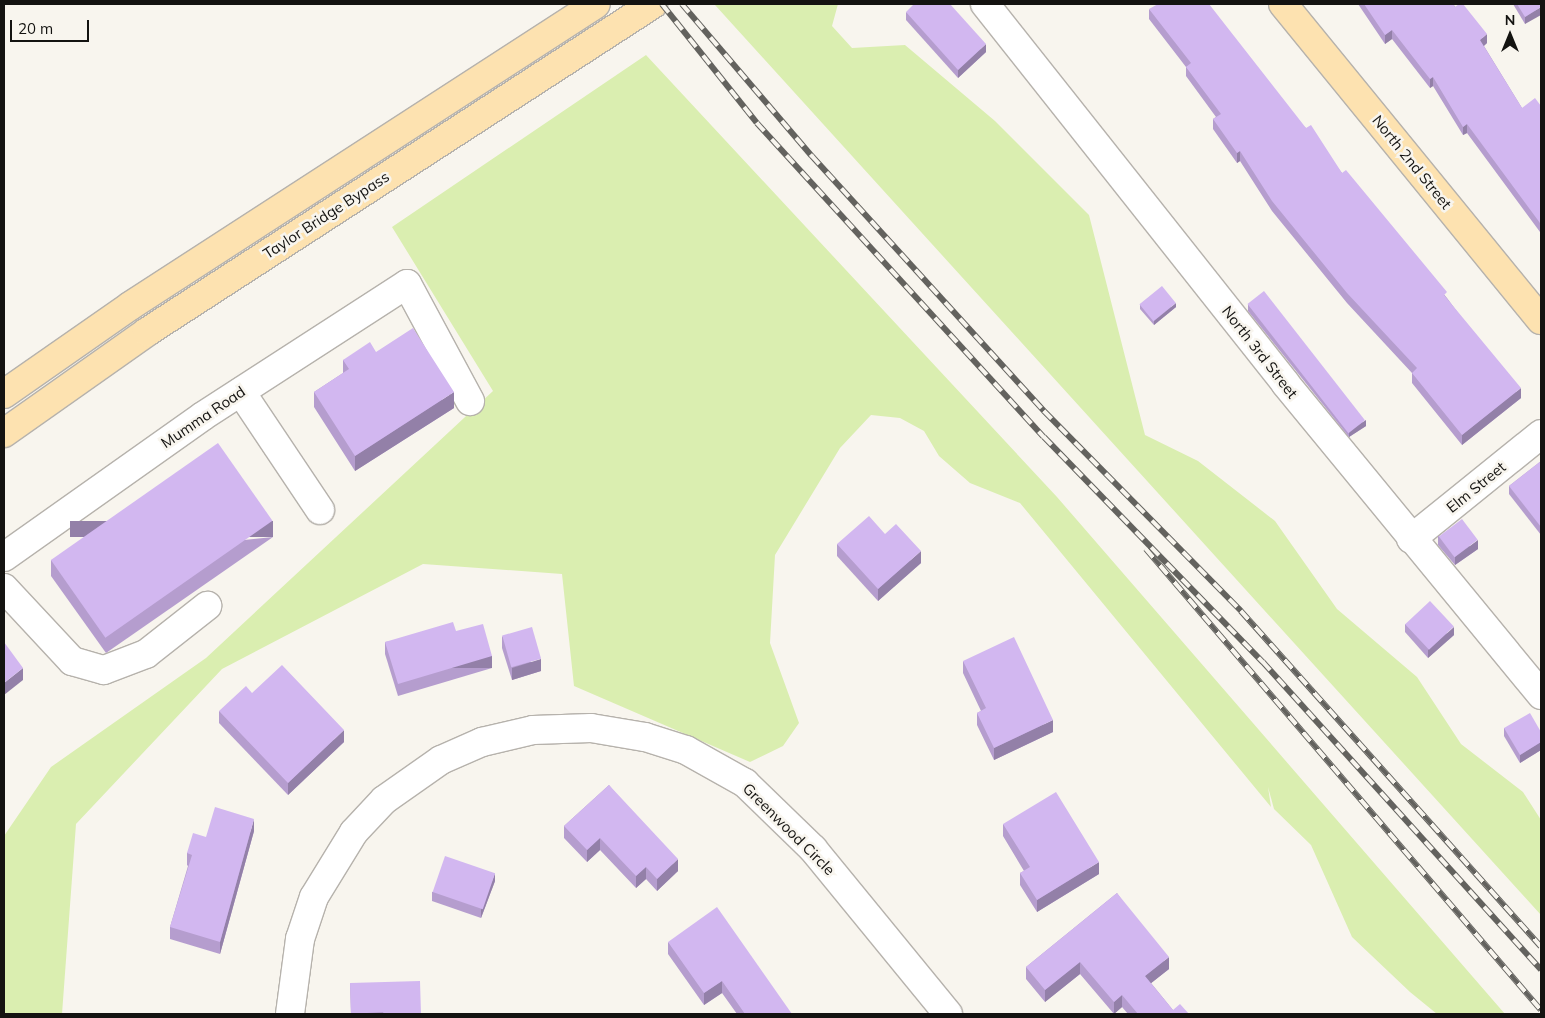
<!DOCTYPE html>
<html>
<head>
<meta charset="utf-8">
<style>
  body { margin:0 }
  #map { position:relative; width:1545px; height:1018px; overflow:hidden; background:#f8f5ee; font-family:Mulish,sans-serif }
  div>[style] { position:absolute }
  .green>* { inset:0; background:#daeeb0 }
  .roads { filter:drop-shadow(1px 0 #b6b2ac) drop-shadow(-1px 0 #b6b2ac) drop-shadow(0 1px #b6b2ac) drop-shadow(0 -1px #b6b2ac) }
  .minor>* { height:28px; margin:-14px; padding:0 14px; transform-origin:14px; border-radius:14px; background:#fff }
  .major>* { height:28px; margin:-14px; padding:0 14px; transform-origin:14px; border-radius:14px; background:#fde2b0 }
  .rail>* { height:5.5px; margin-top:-2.75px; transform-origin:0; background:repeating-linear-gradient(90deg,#f8f5ee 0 11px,#63625e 0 22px); box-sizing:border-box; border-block:1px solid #63625e }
  .wall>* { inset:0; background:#b59dce }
  .shaded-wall>* { inset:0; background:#9380a8; transform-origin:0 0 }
  .building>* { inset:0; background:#d2b7f0; transform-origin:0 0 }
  span { translate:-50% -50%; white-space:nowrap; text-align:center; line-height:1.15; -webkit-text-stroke:5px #f8f5ee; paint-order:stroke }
  .street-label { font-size:15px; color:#141311 }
  .frame { position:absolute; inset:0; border:5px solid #141311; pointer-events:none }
  .north { position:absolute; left:1485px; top:10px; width:50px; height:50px; -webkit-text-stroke:4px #f8f5ee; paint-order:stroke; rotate:0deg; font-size:14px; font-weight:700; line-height:20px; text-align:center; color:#141311 }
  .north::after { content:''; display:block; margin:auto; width:18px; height:22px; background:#141311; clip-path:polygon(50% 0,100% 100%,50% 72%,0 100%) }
  .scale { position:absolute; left:10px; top:20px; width:79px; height:22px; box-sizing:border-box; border:2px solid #141311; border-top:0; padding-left:6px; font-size:15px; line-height:18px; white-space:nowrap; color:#141311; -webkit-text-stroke:4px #f8f5ee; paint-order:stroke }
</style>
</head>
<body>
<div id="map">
  <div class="green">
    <div style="clip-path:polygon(838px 4px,832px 26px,852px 48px,905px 45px,995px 121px,1089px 215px,1145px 435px,1198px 461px,1275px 521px,1337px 609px,1417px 677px,1461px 744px,1523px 792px,1541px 820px,1541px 915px,715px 5px)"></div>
    <div style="clip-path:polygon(646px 55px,1057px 497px,1505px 1014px,1437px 1014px,1410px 992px,1352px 937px,1311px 845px,1274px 809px,1268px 787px,1271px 807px,1020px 503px,970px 483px,939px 456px,924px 431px,900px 418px,871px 415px,840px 448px,775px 555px,770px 643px,799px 723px,783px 746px,750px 762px,574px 686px,562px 574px,423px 564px,222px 669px,76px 824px,62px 1014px,4px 1014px,4px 836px,51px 767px,206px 658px,493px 391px,392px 227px)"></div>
  </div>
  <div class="roads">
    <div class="minor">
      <div style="left:985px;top:4px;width:483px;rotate:51.6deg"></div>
      <div style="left:1285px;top:383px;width:404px;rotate:50.6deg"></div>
      <div style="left:241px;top:392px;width:142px;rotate:56.2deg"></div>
      <div style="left:1411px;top:539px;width:167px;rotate:-38.9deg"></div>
      <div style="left:4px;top:557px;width:244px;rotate:-35.3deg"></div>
      <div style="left:203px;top:416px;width:243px;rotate:-32.9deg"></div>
      <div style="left:407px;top:284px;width:133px;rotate:61.7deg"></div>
      <div style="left:4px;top:588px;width:100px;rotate:47deg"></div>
      <div style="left:72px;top:661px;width:33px;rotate:16deg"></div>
      <div style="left:104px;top:670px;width:45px;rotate:-20.9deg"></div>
      <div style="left:146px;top:654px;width:78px;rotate:-38.2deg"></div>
      <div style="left:290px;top:1014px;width:76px;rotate:-82.4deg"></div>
      <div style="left:300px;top:939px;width:44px;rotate:-71.6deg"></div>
      <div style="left:314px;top:897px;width:76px;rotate:-58.4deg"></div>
      <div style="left:354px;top:832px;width:44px;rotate:-46.8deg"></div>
      <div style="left:384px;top:800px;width:70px;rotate:-35.1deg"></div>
      <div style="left:441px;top:760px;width:45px;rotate:-23.7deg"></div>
      <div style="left:482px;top:742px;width:52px;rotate:-13.2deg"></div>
      <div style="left:533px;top:730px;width:58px;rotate:-2deg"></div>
      <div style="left:591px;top:728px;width:55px;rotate:9.5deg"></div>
      <div style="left:645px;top:737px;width:43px;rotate:17.6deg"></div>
      <div style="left:686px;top:750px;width:68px;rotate:29.2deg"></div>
      <div style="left:745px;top:783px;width:95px;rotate:44.1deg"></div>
      <div style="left:813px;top:849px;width:213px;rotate:50.7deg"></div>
    </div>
    <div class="major">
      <div style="left:1283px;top:4px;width:408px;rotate:50.8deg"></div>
      <div style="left:4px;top:394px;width:154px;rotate:-34.9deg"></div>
      <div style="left:130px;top:306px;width:555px;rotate:-32.95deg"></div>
      <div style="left:4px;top:433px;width:175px;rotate:-35.2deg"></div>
      <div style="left:147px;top:332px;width:603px;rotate:-32.95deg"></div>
    </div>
  </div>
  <div class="rail">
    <div style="left:662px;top:4px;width:152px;rotate:51.4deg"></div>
    <div style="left:757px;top:123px;width:425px;rotate:47.6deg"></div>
    <div style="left:1044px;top:437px;width:314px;rotate:45.8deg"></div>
    <div style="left:1263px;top:662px;width:415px;rotate:47.9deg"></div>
    <div style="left:682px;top:4px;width:200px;rotate:49.5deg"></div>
    <div style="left:812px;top:156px;width:345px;rotate:47.7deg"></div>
    <div style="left:1044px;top:411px;width:281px;rotate:45.4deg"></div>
    <div style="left:1241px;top:611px;width:450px;rotate:48.2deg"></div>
    <div style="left:1146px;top:549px;width:607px;rotate:49.41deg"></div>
  </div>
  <div class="wall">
    <div style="clip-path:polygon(1358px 4px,1453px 4px,1487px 43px,1484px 46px,1522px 108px,1541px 106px,1540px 232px,1467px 133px,1463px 135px,1433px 86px,1430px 88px,1392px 39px,1385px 44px)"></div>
    <div style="clip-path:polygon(1513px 4px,1541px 4px,1525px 24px)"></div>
    <div style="clip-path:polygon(1149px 9px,1306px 128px,1342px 173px,1447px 298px,1521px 398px,1462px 445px,1412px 383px,1412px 373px,1347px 303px,1272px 211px,1240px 161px,1237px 163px,1213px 129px,1213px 119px,1216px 117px,1186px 76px,1186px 67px,1149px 19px)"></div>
    <div style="clip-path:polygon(906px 12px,986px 52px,958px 78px,906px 20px)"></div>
    <div style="clip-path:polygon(1248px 304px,1366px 426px,1349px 437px,1248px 311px)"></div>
    <div style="clip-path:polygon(1140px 305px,1176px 307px,1154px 325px,1140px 309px)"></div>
    <div style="clip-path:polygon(376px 352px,454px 408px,355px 471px,314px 407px,314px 392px,343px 373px,343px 360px)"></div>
    <div style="clip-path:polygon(1541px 461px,1541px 535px,1509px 494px,1509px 486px)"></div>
    <div style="clip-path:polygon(1438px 536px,1478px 549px,1455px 565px,1438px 545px)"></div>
    <div style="clip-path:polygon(273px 537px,106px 653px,51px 576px,51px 560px)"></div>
    <div style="clip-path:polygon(837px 544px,921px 563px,878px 601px,837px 556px)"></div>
    <div style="clip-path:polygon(1405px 624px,1454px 635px,1428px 658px,1405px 632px)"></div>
    <div style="clip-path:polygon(456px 631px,492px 668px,398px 696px,385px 654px,385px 642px)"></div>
    <div style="clip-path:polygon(502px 636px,541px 671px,512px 680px,502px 648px)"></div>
    <div style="clip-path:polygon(963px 661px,1053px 732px,994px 760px,977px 725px,977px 713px,981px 711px,963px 673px)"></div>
    <div style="clip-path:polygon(219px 711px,344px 742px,288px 795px,219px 723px)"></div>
    <div style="clip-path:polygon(1504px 728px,1541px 732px,1541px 750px,1520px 763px,1504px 736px)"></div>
    <div style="clip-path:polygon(609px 785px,678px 871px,657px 891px,646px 879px,636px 888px,600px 850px,587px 862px,564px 838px,564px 826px)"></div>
    <div style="clip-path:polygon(1003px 824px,1099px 874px,1037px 912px,1020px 885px,1020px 873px,1024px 871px,1003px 836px)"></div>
    <div style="clip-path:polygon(254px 831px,220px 954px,170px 939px,170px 927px,188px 866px,187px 865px,187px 853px,206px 837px)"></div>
    <div style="clip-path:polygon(495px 881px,481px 918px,432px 901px,432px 892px)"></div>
    <div style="clip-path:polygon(1117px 893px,1169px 969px,1151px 983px,1173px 1010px,1189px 1014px,1128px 1014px,1122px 1007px,1114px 1014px,1080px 974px,1045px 1002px,1026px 979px,1026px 967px)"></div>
    <div style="clip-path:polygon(668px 942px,792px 1014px,737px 1014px,722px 993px,704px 1005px,668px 954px)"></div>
    <div style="clip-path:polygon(350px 983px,421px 1014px,351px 1014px)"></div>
  </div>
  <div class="shaded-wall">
    <div style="clip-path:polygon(1541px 7px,1541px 15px,1525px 24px,1525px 17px)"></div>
    <div style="clip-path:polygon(1392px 30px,1392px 39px,1385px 44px,1385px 35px)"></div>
    <div style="clip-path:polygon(1487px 34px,1487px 43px,1480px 49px,1480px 40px)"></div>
    <div style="clip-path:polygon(986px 44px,986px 52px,958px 78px,958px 70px)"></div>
    <div style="clip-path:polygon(1433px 77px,1433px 86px,1430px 88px,1430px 79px)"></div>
    <div style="clip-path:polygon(1467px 124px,1467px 133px,1463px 135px,1463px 127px)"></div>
    <div style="clip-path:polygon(1240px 151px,1240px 161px,1237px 163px,1237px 153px)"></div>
    <div style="clip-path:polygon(1541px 222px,1541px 231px,1540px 232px,1540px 223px)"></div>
    <div style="clip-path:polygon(1176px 303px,1176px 307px,1154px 325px,1154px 321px)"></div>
    <div style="clip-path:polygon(1521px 388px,1521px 398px,1462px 445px,1462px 435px)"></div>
    <div style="clip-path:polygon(454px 392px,454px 408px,355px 471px,355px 456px)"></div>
    <div style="clip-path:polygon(1366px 420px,1366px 426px,1349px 437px,1349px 431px)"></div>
    <div style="left:273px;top:521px;width:16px;height:203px;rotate:90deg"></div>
    <div style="clip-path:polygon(1478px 540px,1478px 549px,1455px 565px,1455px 557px)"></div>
    <div style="clip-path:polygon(921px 551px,921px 563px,878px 601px,878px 589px)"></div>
    <div style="clip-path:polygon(1454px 627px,1454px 635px,1428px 658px,1428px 650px)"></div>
    <div style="left:492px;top:656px;width:12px;height:98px;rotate:90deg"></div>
    <div style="clip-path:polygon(541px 659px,541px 671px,512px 680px,512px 668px)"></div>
    <div style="clip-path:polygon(23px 668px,23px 680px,4px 695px,4px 683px)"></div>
    <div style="clip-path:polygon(1053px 720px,1053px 732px,994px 760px,994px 748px)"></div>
    <div style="clip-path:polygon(344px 730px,344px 742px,288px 795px,288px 783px)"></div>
    <div style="clip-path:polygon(1541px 742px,1541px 750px,1520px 763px,1520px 755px)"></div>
    <div style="clip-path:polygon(254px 819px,254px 831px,220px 954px,220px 942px)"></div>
    <div style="clip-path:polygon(600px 838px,600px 850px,587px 862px,587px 850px)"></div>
    <div style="clip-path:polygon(678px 859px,678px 871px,657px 891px,657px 879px)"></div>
    <div style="clip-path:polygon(1099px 862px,1099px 874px,1037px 912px,1037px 900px)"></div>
    <div style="clip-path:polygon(646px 867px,646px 879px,636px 888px,636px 876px)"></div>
    <div style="clip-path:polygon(495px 873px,495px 881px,481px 918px,481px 910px)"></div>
    <div style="clip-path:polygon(1169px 957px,1169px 969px,1145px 988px,1145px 976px)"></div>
    <div style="clip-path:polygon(1080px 962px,1080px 974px,1045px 1002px,1045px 990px)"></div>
    <div style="clip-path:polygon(722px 981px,722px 993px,704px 1005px,704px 993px)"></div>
    <div style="clip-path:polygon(1122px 995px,1122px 1007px,1114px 1014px,1114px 1002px)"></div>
  </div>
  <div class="building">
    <div style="clip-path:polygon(914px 4px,950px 4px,986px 44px,958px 70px,906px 12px)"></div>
    <div style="clip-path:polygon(1158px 4px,1209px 4px,1306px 128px,1311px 125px,1342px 173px,1346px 170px,1447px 292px,1444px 295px,1521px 388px,1462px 435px,1412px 373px,1417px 368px,1347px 293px,1272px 201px,1240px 151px,1237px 153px,1213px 119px,1221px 114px,1186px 67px,1191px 63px,1149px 9px)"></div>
    <div style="clip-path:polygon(1364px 4px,1453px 4px,1455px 7px,1459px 4px,1463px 4px,1487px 34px,1480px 40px,1522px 108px,1535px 98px,1541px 106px,1541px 222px,1540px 223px,1467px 124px,1463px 127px,1433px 77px,1430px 79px,1392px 30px,1385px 35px)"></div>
    <div style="clip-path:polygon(1517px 4px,1541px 4px,1541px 7px,1525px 17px)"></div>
    <div style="left:1162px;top:286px;width:22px;height:29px;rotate:51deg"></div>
    <div style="left:1264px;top:291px;width:164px;height:21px;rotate:52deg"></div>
    <div style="clip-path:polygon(413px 328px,454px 392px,355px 456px,314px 392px,349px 369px,343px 360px,370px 342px,376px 352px)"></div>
    <div style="left:218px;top:443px;width:95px;height:204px;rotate:55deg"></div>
    <div style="clip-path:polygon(1541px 461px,1541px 527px,1509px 486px)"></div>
    <div style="clip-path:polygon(869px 516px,885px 534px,896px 524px,921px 551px,878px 589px,837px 544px)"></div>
    <div style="left:1462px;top:519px;width:26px;height:29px;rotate:53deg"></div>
    <div style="left:1430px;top:601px;width:35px;height:34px;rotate:47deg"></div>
    <div style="clip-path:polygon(453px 622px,456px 631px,483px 624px,492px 656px,398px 684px,385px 642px)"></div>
    <div style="left:532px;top:627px;width:33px;height:31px;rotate:74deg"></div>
    <div style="clip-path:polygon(1014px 637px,1053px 720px,994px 748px,977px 713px,986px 708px,963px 661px)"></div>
    <div style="clip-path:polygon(4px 642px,23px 668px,4px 683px)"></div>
    <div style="clip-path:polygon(282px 665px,344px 730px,288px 783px,219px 711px,246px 686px,252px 693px)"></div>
    <div style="clip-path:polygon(1530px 713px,1541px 732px,1541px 742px,1520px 755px,1504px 728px)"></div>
    <div style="clip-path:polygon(609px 785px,678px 859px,657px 879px,646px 867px,636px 876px,600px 838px,587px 850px,564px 826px)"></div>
    <div style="clip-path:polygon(1056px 792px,1099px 862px,1037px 900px,1020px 873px,1030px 867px,1003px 824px)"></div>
    <div style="clip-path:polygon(215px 807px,254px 819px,220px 942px,170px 927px,192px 855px,187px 853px,193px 833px,206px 837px)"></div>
    <div style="left:445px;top:856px;width:53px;height:38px;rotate:19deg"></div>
    <div style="clip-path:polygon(1117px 893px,1169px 957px,1145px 976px,1173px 1010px,1180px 1004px,1189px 1014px,1138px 1014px,1122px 995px,1114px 1002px,1080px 962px,1045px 990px,1026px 967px)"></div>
    <div style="clip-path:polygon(717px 907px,792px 1014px,745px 1014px,722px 981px,704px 993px,668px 942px)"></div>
    <div style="clip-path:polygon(420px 981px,421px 1014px,384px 1014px,383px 1012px,351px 1014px,350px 983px)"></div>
  </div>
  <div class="street-label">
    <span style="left:1412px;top:162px;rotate:51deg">North 2nd Street</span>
    <span style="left:326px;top:215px;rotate:-33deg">Taylor Bridge Bypass</span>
    <span style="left:1260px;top:352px;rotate:52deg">North 3rd Street</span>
    <span style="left:203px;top:417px;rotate:-34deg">Mumma Road</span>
    <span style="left:1476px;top:487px;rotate:-39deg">Elm Street</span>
    <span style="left:789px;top:829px;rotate:45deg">Greenwood Circle</span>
  </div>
  <div class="frame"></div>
  <div class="north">N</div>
  <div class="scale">20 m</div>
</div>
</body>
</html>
